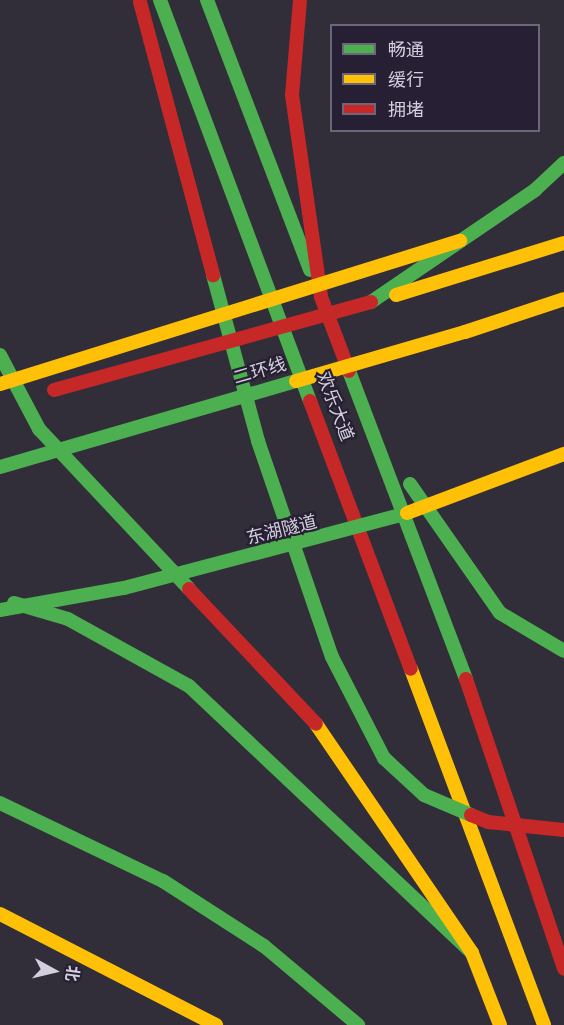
<!DOCTYPE html>
<html>
<head>
<meta charset="utf-8">
<style>
  body { margin:0 }
  #map { position:relative; width:564px; height:1025px; overflow:hidden; background:#312e39; font-family:Spectral,"Noto Sans SC",serif }
  div>[style] { position:absolute }
  .fast>* { height:14px; margin:-7px; padding:0 7px; transform-origin:7px; border-radius:7px; background:#4caf50 }
  .slow>* { height:14px; margin:-7px; padding:0 7px; transform-origin:7px; border-radius:7px; background:#ffc107 }
  .jam>* { height:14px; margin:-7px; padding:0 7px; transform-origin:7px; border-radius:7px; background:#c62828 }
  .fast-bridge>* { height:14px; margin:-7px; padding:0 7px; transform-origin:7px; border-radius:7px; background:#4caf50 }
  .slow-bridge>* { height:14px; margin:-7px; padding:0 7px; transform-origin:7px; border-radius:7px; background:#ffc107 }
  .jam-bridge>* { height:14px; margin:-7px; padding:0 7px; transform-origin:7px; border-radius:7px; background:#c62828 }
  span { translate:-50% -50%; white-space:nowrap; text-align:center; line-height:1.15; -webkit-text-stroke:4.5px #272034; paint-order:stroke }
  .street-label { font-size:18px; color:#d3cfdd }
  .legend { position:absolute; left:330px; top:24px; width:210px; height:108px; box-sizing:border-box; background:#272034; border:2px solid #6c6678; margin:0; padding:8px 10px; list-style:none; font-size:18px; color:#d3cfdd }
  .legend li { display:flex; align-items:center; gap:12px; height:30px }
  .legend b { width:30px; border:2px solid #6c6678 }
  .north { position:absolute; left:24px; top:941px; width:60px; height:60px; -webkit-text-stroke:4px #272034; paint-order:stroke; rotate:98deg; font-size:16px; font-weight:700; line-height:24px; text-align:center; color:#d3cfdd }
  .north::after { content:''; display:block; margin:auto; width:21px; height:27px; background:#d3cfdd; clip-path:polygon(50% 0,100% 100%,50% 72%,0 100%) }
</style>
</head>
<body>
<div id="map">
  <div class="fast">
    <div style="left:160px;top:0;width:428px;rotate:69.5deg"></div>
    <div style="left:207px;top:0;width:289px;rotate:69.1deg"></div>
    <div style="left:213px;top:275px;width:172px;rotate:74.8deg"></div>
    <div style="left:371px;top:302px;width:199px;rotate:-34.3deg"></div>
    <div style="left:535px;top:190px;width:40px;rotate:-43deg"></div>
    <div style="left:349px;top:371px;width:329px;rotate:69.2deg"></div>
    <div style="left:410px;top:484px;width:157px;rotate:55.1deg"></div>
    <div style="left:500px;top:613px;width:74px;rotate:30.7deg"></div>
    <div style="left:14px;top:603px;width:56px;rotate:16.5deg"></div>
    <div style="left:68px;top:619px;width:138px;rotate:29deg"></div>
    <div style="left:189px;top:686px;width:389px;rotate:43.3deg"></div>
    <div style="left:0;top:803px;width:181px;rotate:25.6deg"></div>
    <div style="left:163px;top:881px;width:120px;rotate:32.8deg"></div>
    <div style="left:264px;top:946px;width:123px;rotate:40deg"></div>
  </div>
  <div class="slow">
    <div style="left:396px;top:295px;width:176px;rotate:-17.2deg"></div>
    <div style="left:465px;top:332px;width:104px;rotate:-18.4deg"></div>
    <div style="left:411px;top:669px;width:380px;rotate:69.5deg"></div>
    <div style="left:316px;top:724px;width:277px;rotate:55.7deg"></div>
    <div style="left:472px;top:953px;width:77px;rotate:68.7deg"></div>
    <div style="left:0;top:914px;width:243px;rotate:27.2deg"></div>
  </div>
  <div class="jam">
    <div style="left:300px;top:0;width:95px;rotate:94.8deg"></div>
    <div style="left:292px;top:95px;width:204px;rotate:81.8deg"></div>
    <div style="left:321px;top:297px;width:79px;rotate:69.3deg"></div>
    <div style="left:140px;top:2px;width:283px;rotate:75deg"></div>
    <div style="left:310px;top:401px;width:286px;rotate:69.4deg"></div>
    <div style="left:466px;top:679px;width:306px;rotate:71.3deg"></div>
  </div>
  <div class="fast-bridge">
    <div style="left:0;top:355px;width:84px;rotate:62.2deg"></div>
    <div style="left:39px;top:429px;width:219px;rotate:46.8deg"></div>
    <div style="left:258px;top:441px;width:228px;rotate:71.1deg"></div>
    <div style="left:332px;top:657px;width:114px;rotate:62.8deg"></div>
    <div style="left:384px;top:758px;width:54px;rotate:42.8deg"></div>
    <div style="left:424px;top:795px;width:51px;rotate:23.1deg"></div>
    <div style="left:0;top:467px;width:308px;rotate:-16.2deg"></div>
    <div style="left:0;top:610px;width:126px;rotate:-10.1deg"></div>
    <div style="left:124px;top:588px;width:293px;rotate:-14.8deg"></div>
  </div>
  <div class="slow-bridge">
    <div style="left:296px;top:381px;width:176px;rotate:-16.2deg"></div>
    <div style="left:0;top:384px;width:482px;rotate:-17.3deg"></div>
    <div style="left:407px;top:513px;width:168px;rotate:-20.6deg"></div>
  </div>
  <div class="jam-bridge">
    <div style="left:54px;top:390px;width:329px;rotate:-15.5deg"></div>
    <div style="left:189px;top:589px;width:185px;rotate:46.7deg"></div>
    <div style="left:471px;top:815px;width:18px;rotate:22deg"></div>
    <div style="left:488px;top:822px;width:76px;rotate:6deg"></div>
  </div>
  <div class="street-label">
    <span style="left:260px;top:372px;rotate:-16deg">二环线</span>
    <span style="left:334px;top:407px;rotate:69deg">欢乐大道</span>
    <span style="left:282px;top:531px;rotate:-14deg">东湖隧道</span>
  </div>
  <ul class="legend">
  <li><b style="height:8px;background:#4caf50"></b>畅通</li>
  <li><b style="height:8px;background:#ffc107"></b>缓行</li>
  <li><b style="height:8px;background:#c62828"></b>拥堵</li>
  </ul>
  <div class="north">北</div>
</div>
</body>
</html>
